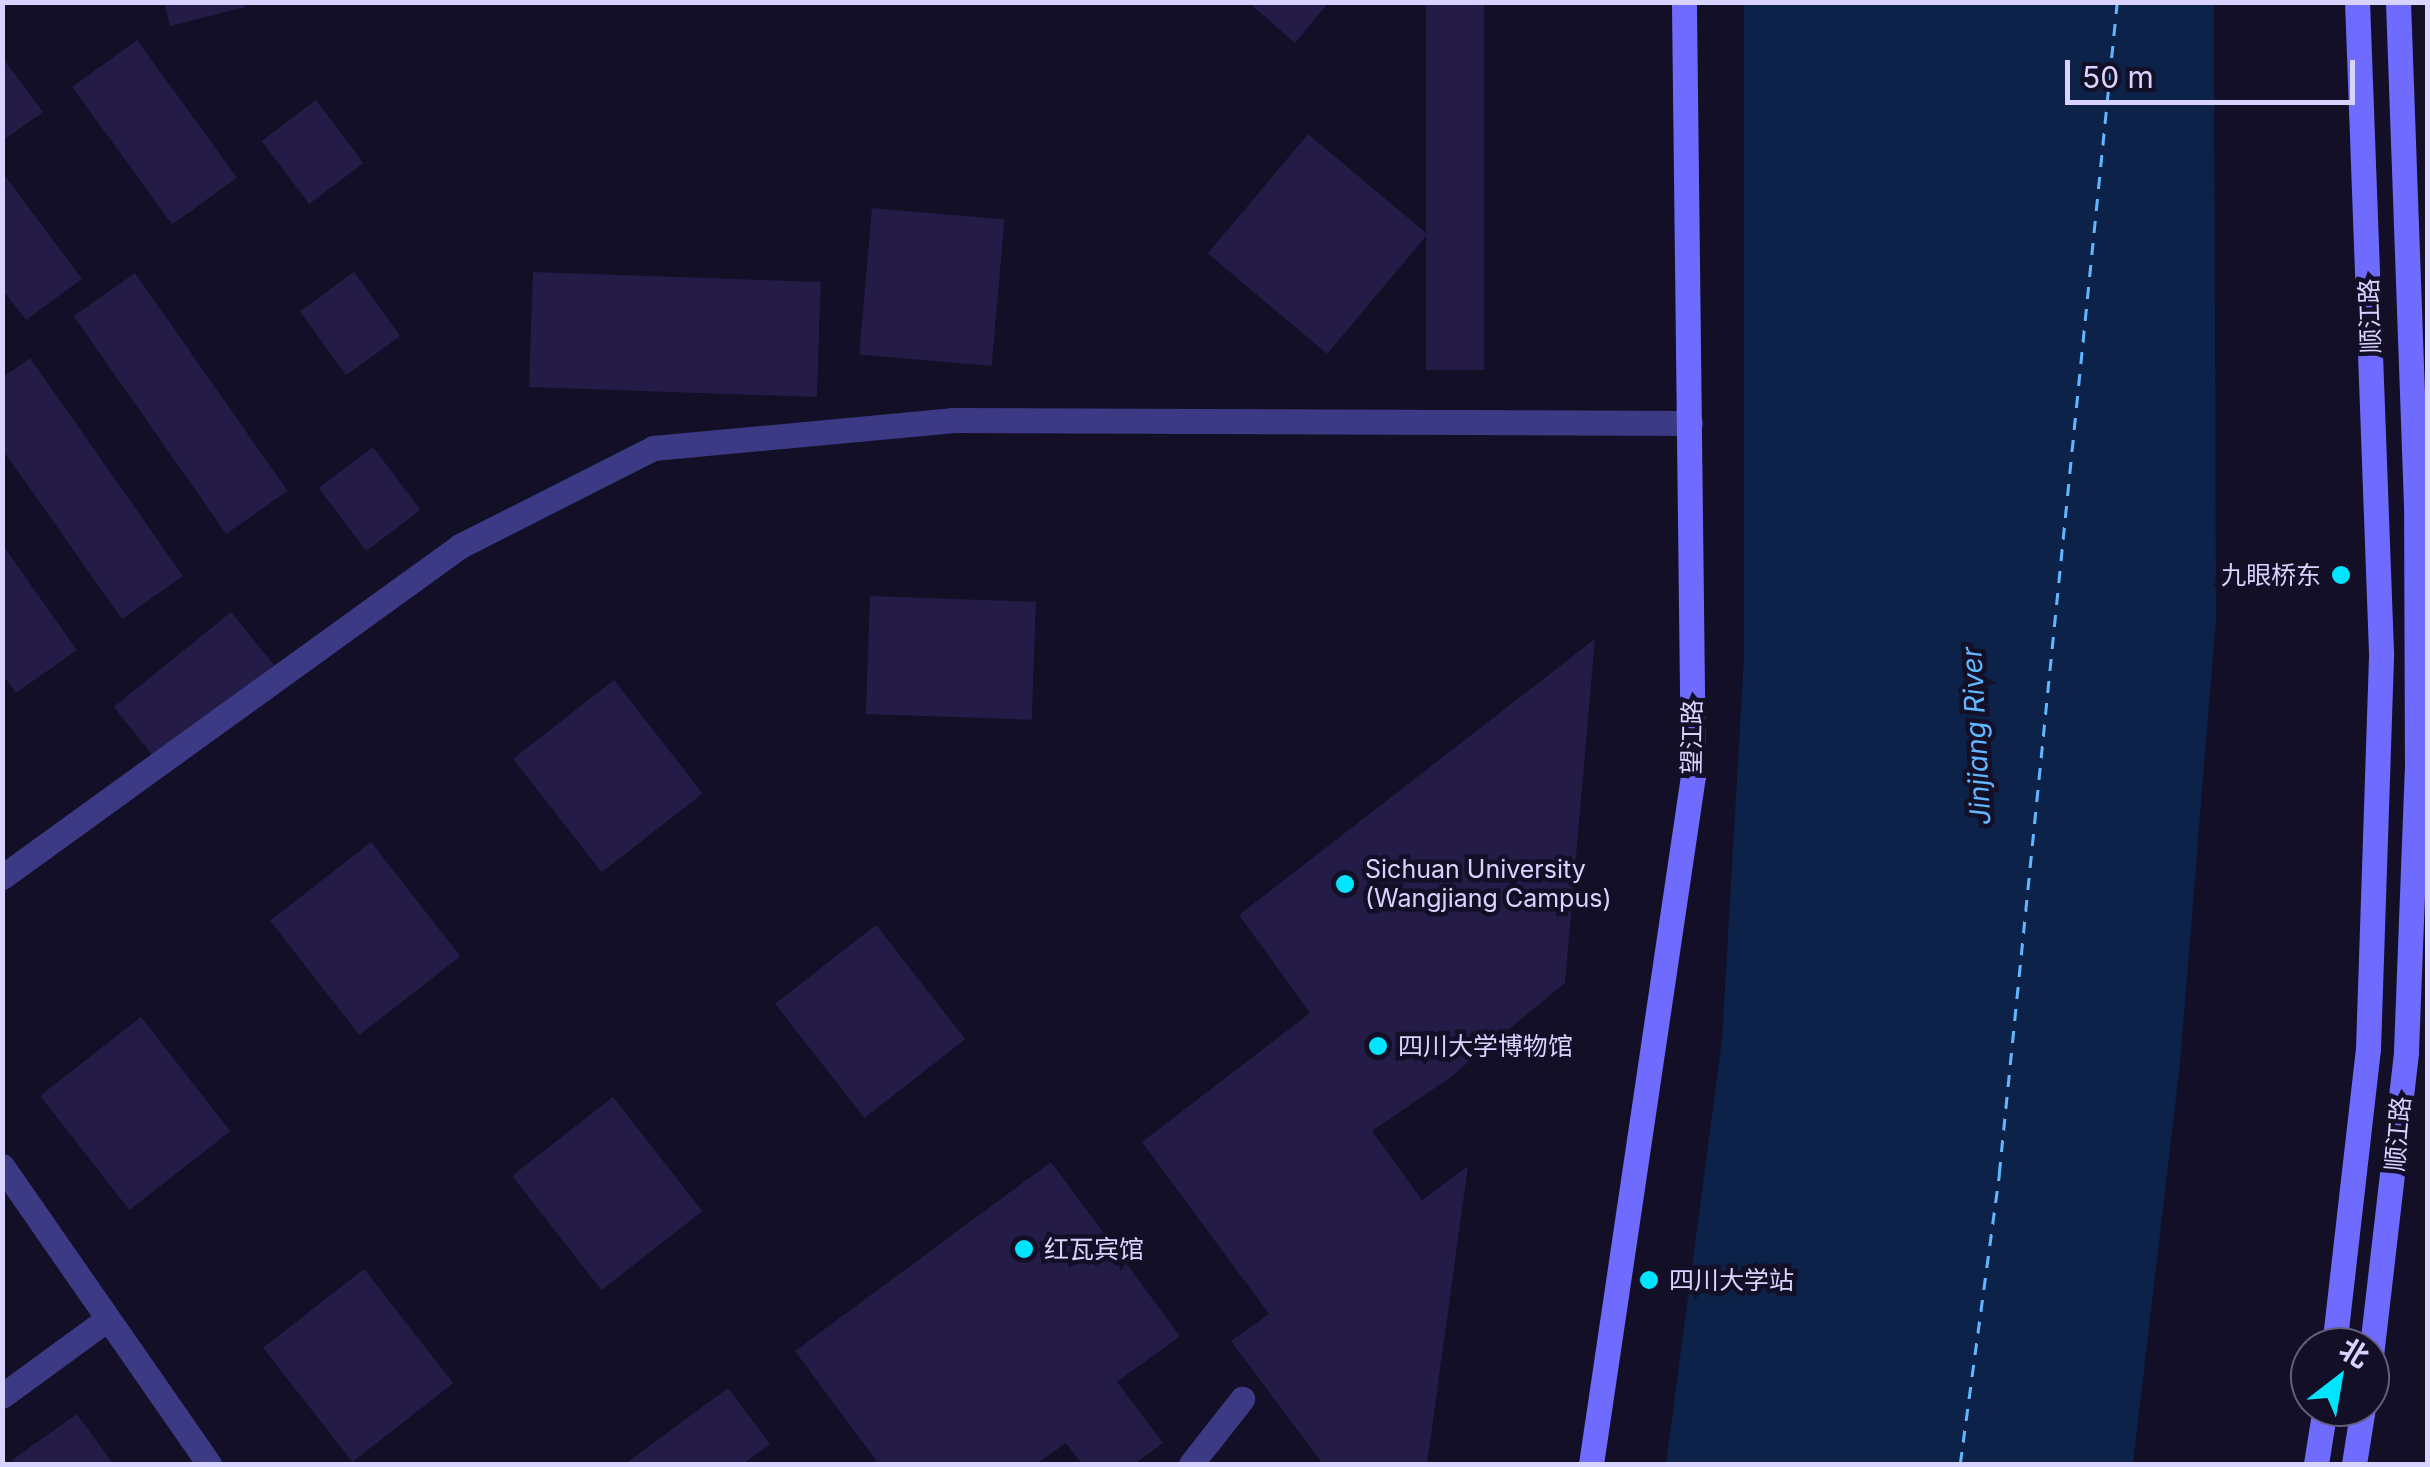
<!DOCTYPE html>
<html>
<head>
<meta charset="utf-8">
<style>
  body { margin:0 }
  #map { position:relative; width:2430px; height:1467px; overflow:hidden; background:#130f26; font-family:Inter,"Noto Sans SC",sans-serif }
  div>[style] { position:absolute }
  .water>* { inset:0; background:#0c2248 }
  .ferry>* { height:2.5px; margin-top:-1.25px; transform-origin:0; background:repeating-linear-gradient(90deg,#62b6ff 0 12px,transparent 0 22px) }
  .building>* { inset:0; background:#241b47; transform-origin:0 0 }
  .street>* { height:25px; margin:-12.5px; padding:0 12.5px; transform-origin:12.5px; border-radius:12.5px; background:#3d3a85 }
  .secondary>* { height:25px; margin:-12.5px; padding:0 12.5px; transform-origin:12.5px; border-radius:12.5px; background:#6f6bff }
  .dots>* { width:28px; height:28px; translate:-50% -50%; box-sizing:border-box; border:5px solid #130f26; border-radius:50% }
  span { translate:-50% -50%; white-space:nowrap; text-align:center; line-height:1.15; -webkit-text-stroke:9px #130f26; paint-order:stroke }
  .street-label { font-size:25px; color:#d9d4ff }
  .poi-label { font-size:25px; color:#d9d4ff }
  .right { translate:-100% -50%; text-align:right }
  .left { translate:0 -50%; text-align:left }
  .water-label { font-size:28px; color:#62b6ff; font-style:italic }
  .frame { position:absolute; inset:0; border:5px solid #d9d4ff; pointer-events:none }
  .north { position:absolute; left:2290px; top:1327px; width:100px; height:100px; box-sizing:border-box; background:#130f26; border:2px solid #625e7d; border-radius:50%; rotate:31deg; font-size:28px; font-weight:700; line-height:40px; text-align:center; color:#d9d4ff }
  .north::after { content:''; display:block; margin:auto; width:35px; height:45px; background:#00e5ff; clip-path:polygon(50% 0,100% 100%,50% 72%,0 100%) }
  .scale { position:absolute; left:2065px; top:60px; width:290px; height:45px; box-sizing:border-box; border:5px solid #d9d4ff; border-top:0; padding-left:12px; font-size:30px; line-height:35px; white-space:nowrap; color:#d9d4ff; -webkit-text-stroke:8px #130f26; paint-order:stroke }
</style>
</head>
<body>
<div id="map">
  <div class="water">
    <div style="clip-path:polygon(1744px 3px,2214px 3px,2216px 618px,2180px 1064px,2133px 1464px,1666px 1464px,1722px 1039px,1744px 656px)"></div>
  </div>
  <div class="ferry">
    <div style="left:1960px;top:1464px;width:293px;rotate:-82.3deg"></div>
    <div style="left:1999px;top:1174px;width:1178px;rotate:-84.25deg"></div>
  </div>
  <div class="building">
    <div style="clip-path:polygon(164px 2px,244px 2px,245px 7px,170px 26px)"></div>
    <div style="clip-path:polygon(1248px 2px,1329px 2px,1295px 43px)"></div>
    <div style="left:1426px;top:2px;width:58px;height:368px"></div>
    <div style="left:137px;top:40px;width:170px;height:80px;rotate:54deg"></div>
    <div style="clip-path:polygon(2px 57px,43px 112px,2px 141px)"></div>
    <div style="left:316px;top:100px;width:79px;height:68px;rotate:53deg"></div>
    <div style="left:1308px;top:134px;width:156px;height:156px;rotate:40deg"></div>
    <div style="clip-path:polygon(2px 172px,82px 279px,26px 320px,2px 289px)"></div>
    <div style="left:872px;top:208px;width:133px;height:147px;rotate:5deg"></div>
    <div style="left:354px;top:272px;width:79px;height:67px;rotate:54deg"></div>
    <div style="left:533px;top:272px;width:288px;height:115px;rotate:2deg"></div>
    <div style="left:135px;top:273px;width:266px;height:75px;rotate:55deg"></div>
    <div style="clip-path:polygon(30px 358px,183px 576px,122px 619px,2px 449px,2px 378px)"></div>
    <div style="left:373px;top:447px;width:79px;height:68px;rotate:53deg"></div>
    <div style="clip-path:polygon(2px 544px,77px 650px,16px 693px,2px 674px)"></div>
    <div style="left:870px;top:596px;width:166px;height:118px;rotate:2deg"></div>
    <div style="left:231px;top:612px;width:69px;height:151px;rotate:51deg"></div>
    <div style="clip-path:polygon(1595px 639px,1565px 983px,1448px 1079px,1372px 1131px,1422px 1200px,1468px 1166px,1427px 1464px,1323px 1464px,1231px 1341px,1269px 1314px,1142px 1142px,1310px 1013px,1239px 915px)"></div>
    <div style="left:614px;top:680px;width:144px;height:128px;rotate:52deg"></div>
    <div style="left:371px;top:842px;width:145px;height:128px;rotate:52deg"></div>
    <div style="left:876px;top:925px;width:145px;height:128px;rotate:52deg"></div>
    <div style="left:141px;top:1017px;width:145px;height:128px;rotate:52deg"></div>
    <div style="left:613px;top:1097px;width:145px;height:128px;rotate:52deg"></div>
    <div style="clip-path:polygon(1051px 1162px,1180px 1336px,1117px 1382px,1163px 1443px,1134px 1464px,1082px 1464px,1066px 1443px,1036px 1464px,879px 1464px,795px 1351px)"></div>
    <div style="left:364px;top:1269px;width:145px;height:128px;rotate:52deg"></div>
    <div style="clip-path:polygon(728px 1388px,770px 1444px,743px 1464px,625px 1464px)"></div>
    <div style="clip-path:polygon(77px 1414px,113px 1464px,15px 1464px,12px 1460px)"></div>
  </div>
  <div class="street">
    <div style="left:2px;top:877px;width:565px;rotate:-35.86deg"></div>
    <div style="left:460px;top:546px;width:216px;rotate:-26.9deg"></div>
    <div style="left:653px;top:448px;width:300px;rotate:-5.3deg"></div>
    <div style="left:952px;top:420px;width:738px;rotate:0.23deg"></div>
    <div style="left:2px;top:1166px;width:363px;rotate:55.2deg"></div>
    <div style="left:2px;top:1396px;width:129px;rotate:-36.2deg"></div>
    <div style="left:1191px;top:1464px;width:83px;rotate:-51.9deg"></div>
  </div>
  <div class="secondary">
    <div style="left:2334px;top:1347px;width:300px;rotate:-83.5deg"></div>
    <div style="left:2368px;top:1049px;width:397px;rotate:-88.1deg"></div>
    <div style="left:2381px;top:652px;width:650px;rotate:-92.11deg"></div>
    <div style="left:2370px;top:1364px;width:315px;rotate:-83.4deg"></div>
    <div style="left:2406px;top:1051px;width:281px;rotate:-87.8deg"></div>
    <div style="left:2417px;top:770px;width:265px;rotate:-90.2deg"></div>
    <div style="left:2416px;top:505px;width:503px;rotate:-92.05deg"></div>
    <div style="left:1591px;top:1464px;width:696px;rotate:-81.57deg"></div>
    <div style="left:1693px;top:776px;width:774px;rotate:-90.67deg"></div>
    <div style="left:2316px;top:1464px;width:58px;rotate:-81deg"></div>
    <div style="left:2354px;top:1464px;width:58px;rotate:-81deg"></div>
  </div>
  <div class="dots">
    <div style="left:2341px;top:575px;background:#00e5ff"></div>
    <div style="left:1345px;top:884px;background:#00e5ff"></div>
    <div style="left:1378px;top:1046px;background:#00e5ff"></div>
    <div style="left:1024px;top:1249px;background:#00e5ff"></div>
    <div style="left:1649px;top:1280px;background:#00e5ff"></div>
  </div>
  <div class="street-label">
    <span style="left:2370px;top:316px;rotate:-92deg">顺江路</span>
    <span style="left:1692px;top:737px;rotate:-89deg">望江路</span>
    <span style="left:2398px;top:1134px;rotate:-85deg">顺江路</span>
  </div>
  <div class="poi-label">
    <span class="right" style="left:2321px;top:575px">九眼桥东</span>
    <span class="left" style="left:1365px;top:884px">Sichuan University<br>(Wangjiang Campus)</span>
    <span class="left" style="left:1398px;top:1046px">四川大学博物馆</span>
    <span class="left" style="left:1044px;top:1249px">红瓦宾馆</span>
    <span class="left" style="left:1669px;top:1280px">四川大学站</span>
  </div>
  <div class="water-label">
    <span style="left:1976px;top:736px;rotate:-93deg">Jinjiang River</span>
  </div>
  <div class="frame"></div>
  <div class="north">北</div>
  <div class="scale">50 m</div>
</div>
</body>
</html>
